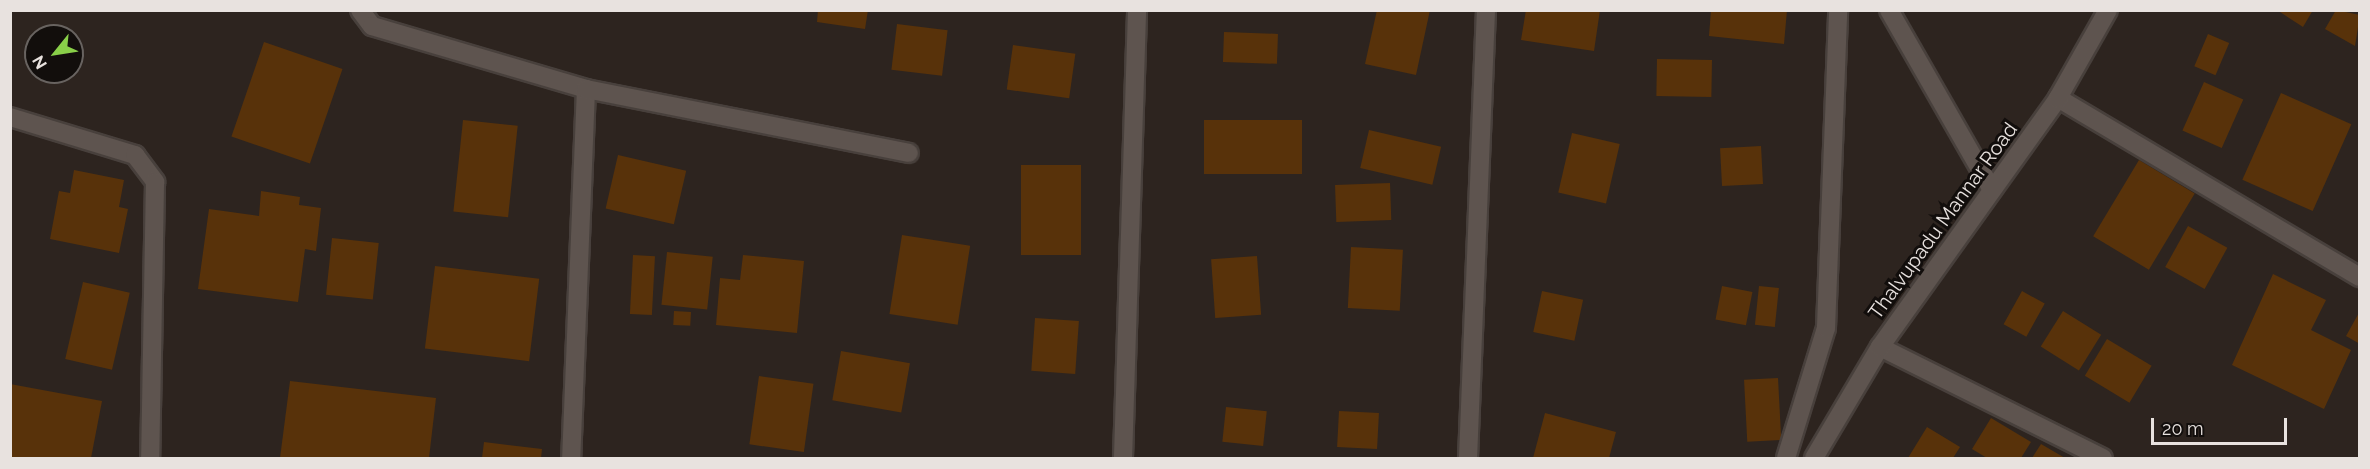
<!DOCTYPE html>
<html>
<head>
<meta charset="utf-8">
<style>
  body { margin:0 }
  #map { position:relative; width:2370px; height:469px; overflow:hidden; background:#2d241f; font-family:Raleway,sans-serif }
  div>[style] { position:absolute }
  .building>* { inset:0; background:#58320a; transform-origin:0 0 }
  .roads { filter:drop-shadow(2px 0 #48403c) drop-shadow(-2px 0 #48403c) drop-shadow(0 2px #48403c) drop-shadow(0 -2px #48403c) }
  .minor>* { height:18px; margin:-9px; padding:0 9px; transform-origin:9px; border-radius:9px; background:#5e544f }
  span { translate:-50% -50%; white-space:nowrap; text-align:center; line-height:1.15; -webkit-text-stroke:6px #120e0c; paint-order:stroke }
  .street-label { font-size:20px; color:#e8e2df }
  .frame { position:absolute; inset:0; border:12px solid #e8e2df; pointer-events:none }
  .north { position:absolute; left:24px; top:24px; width:60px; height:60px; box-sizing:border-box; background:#120e0c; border:2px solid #686360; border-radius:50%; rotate:240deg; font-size:16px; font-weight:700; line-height:24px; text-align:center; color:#e8e2df }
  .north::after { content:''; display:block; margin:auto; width:21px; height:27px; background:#89cf49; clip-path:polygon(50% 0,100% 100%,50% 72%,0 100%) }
  .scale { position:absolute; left:2151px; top:418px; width:136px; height:27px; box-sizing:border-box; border:3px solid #e8e2df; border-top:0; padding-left:8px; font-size:18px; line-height:21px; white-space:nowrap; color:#e8e2df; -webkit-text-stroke:4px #120e0c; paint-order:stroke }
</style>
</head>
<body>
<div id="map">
  <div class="building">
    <div style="clip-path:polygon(818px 10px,868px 10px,865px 29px,817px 22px)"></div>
    <div style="clip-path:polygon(1377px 10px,1430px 10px,1416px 75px,1365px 64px)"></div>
    <div style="clip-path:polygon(1526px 10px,1600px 10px,1594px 51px,1521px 40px)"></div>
    <div style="clip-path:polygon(1711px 10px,1787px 10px,1784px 44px,1709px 36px)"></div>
    <div style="clip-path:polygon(2277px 10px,2313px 10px,2303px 27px)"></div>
    <div style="clip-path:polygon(2336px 10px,2360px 15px,2355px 46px,2325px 29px)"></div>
    <div style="left:897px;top:24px;width:51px;height:46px;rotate:7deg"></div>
    <div style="left:1224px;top:32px;width:54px;height:30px;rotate:2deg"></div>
    <div style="left:2208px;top:34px;width:23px;height:35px;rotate:23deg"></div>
    <div style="left:264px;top:42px;width:83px;height:100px;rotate:19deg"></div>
    <div style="left:1013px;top:45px;width:63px;height:45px;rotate:8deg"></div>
    <div style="left:1657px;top:59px;width:55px;height:37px;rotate:1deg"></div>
    <div style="left:2204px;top:82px;width:43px;height:53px;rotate:24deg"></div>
    <div style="left:2281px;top:93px;width:77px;height:95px;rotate:24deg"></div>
    <div style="left:463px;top:120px;width:55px;height:92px;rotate:6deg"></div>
    <div style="left:1204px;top:120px;width:98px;height:54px"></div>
    <div style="left:1369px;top:130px;width:74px;height:39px;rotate:13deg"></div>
    <div style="left:1572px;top:133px;width:49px;height:61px;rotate:13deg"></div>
    <div style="left:1761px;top:146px;width:38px;height:41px;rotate:87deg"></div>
    <div style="left:618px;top:155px;width:70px;height:55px;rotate:13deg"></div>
    <div style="left:2139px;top:160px;width:65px;height:89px;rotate:31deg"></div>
    <div style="left:1021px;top:165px;width:60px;height:90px"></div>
    <div style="clip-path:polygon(74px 170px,124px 180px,119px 207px,128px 209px,119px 253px,50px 239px,59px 191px,70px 193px)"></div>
    <div style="left:1390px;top:183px;width:37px;height:55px;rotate:88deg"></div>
    <div style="clip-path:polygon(261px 191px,300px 197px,299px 205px,321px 208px,316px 251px,305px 249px,298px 302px,198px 289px,209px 209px,259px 216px)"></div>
    <div style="left:2188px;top:226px;width:45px;height:47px;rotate:29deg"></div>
    <div style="left:902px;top:235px;width:69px;height:80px;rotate:9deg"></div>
    <div style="left:332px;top:238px;width:47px;height:57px;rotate:6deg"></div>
    <div style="left:1351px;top:247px;width:52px;height:61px;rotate:3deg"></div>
    <div style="left:667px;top:252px;width:46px;height:53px;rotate:6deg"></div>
    <div style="left:633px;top:255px;width:22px;height:59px;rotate:3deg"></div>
    <div style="clip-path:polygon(743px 255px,804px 261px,797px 333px,716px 325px,720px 278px,740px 280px)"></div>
    <div style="left:1257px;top:256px;width:59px;height:46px;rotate:86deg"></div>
    <div style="left:435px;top:266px;width:105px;height:83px;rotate:7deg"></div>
    <div style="clip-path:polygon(2273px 274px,2326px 300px,2311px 330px,2351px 350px,2324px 409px,2232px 365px)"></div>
    <div style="left:83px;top:282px;width:48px;height:79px;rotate:13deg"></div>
    <div style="left:1722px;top:286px;width:31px;height:34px;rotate:11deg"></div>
    <div style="left:1759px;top:286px;width:20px;height:39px;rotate:6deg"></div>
    <div style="left:1542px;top:291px;width:42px;height:42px;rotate:12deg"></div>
    <div style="left:2022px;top:291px;width:26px;height:38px;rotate:29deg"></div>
    <div style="left:674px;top:311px;width:17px;height:14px;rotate:3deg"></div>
    <div style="left:2063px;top:311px;width:45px;height:42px;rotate:32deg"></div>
    <div style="clip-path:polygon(2360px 311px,2360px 344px,2346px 336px)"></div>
    <div style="left:1035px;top:318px;width:44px;height:53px;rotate:4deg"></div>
    <div style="left:2107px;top:339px;width:52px;height:43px;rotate:31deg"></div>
    <div style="left:841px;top:351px;width:70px;height:50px;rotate:10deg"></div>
    <div style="left:759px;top:376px;width:55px;height:69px;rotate:8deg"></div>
    <div style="left:1778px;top:378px;width:62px;height:34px;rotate:87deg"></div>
    <div style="clip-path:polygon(290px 381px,436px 398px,429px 458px,280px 458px)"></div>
    <div style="clip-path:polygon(10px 384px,102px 401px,91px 458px,10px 458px)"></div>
    <div style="left:1226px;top:407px;width:41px;height:35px;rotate:6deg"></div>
    <div style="left:1339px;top:411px;width:40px;height:36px;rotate:3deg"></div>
    <div style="clip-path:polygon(1545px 413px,1616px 432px,1609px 458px,1533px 458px)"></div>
    <div style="clip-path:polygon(1991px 418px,2031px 442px,2021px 458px,1987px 458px,1972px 449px)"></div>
    <div style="clip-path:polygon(1927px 427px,1960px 447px,1953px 458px,1908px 458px)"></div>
    <div style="clip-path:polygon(484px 442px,542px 449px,541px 458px,482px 458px)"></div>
    <div style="clip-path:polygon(2041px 444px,2065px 458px,2032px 458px)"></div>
  </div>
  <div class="roads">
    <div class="minor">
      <div style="left:360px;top:10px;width:20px;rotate:53deg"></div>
      <div style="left:372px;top:26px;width:223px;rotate:16.4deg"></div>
      <div style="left:586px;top:89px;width:369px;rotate:92.3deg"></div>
      <div style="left:1889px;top:10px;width:207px;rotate:60.2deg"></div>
      <div style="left:586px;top:89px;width:329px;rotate:11.2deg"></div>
      <div style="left:2058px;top:98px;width:351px;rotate:30.7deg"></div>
      <div style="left:10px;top:117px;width:131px;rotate:16.9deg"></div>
      <div style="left:135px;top:155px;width:34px;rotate:53deg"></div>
      <div style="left:155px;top:182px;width:276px;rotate:91deg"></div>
      <div style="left:1880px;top:347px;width:249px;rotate:26.5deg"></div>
      <div style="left:1123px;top:458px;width:448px;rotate:-88.2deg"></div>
      <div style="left:1468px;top:458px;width:448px;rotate:-87.7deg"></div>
      <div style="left:1786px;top:458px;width:136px;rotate:-72.9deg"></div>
      <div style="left:1826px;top:328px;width:318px;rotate:-87.8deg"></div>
      <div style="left:1814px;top:458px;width:129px;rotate:-59.3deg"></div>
      <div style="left:1880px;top:347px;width:306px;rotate:-54.4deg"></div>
      <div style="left:2058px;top:98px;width:101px;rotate:-60.4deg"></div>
    </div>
  </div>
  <div class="street-label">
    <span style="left:1943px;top:221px;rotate:-54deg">Thalvupadu Mannar Road</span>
  </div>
  <div class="frame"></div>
  <div class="north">N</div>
  <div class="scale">20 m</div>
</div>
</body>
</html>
